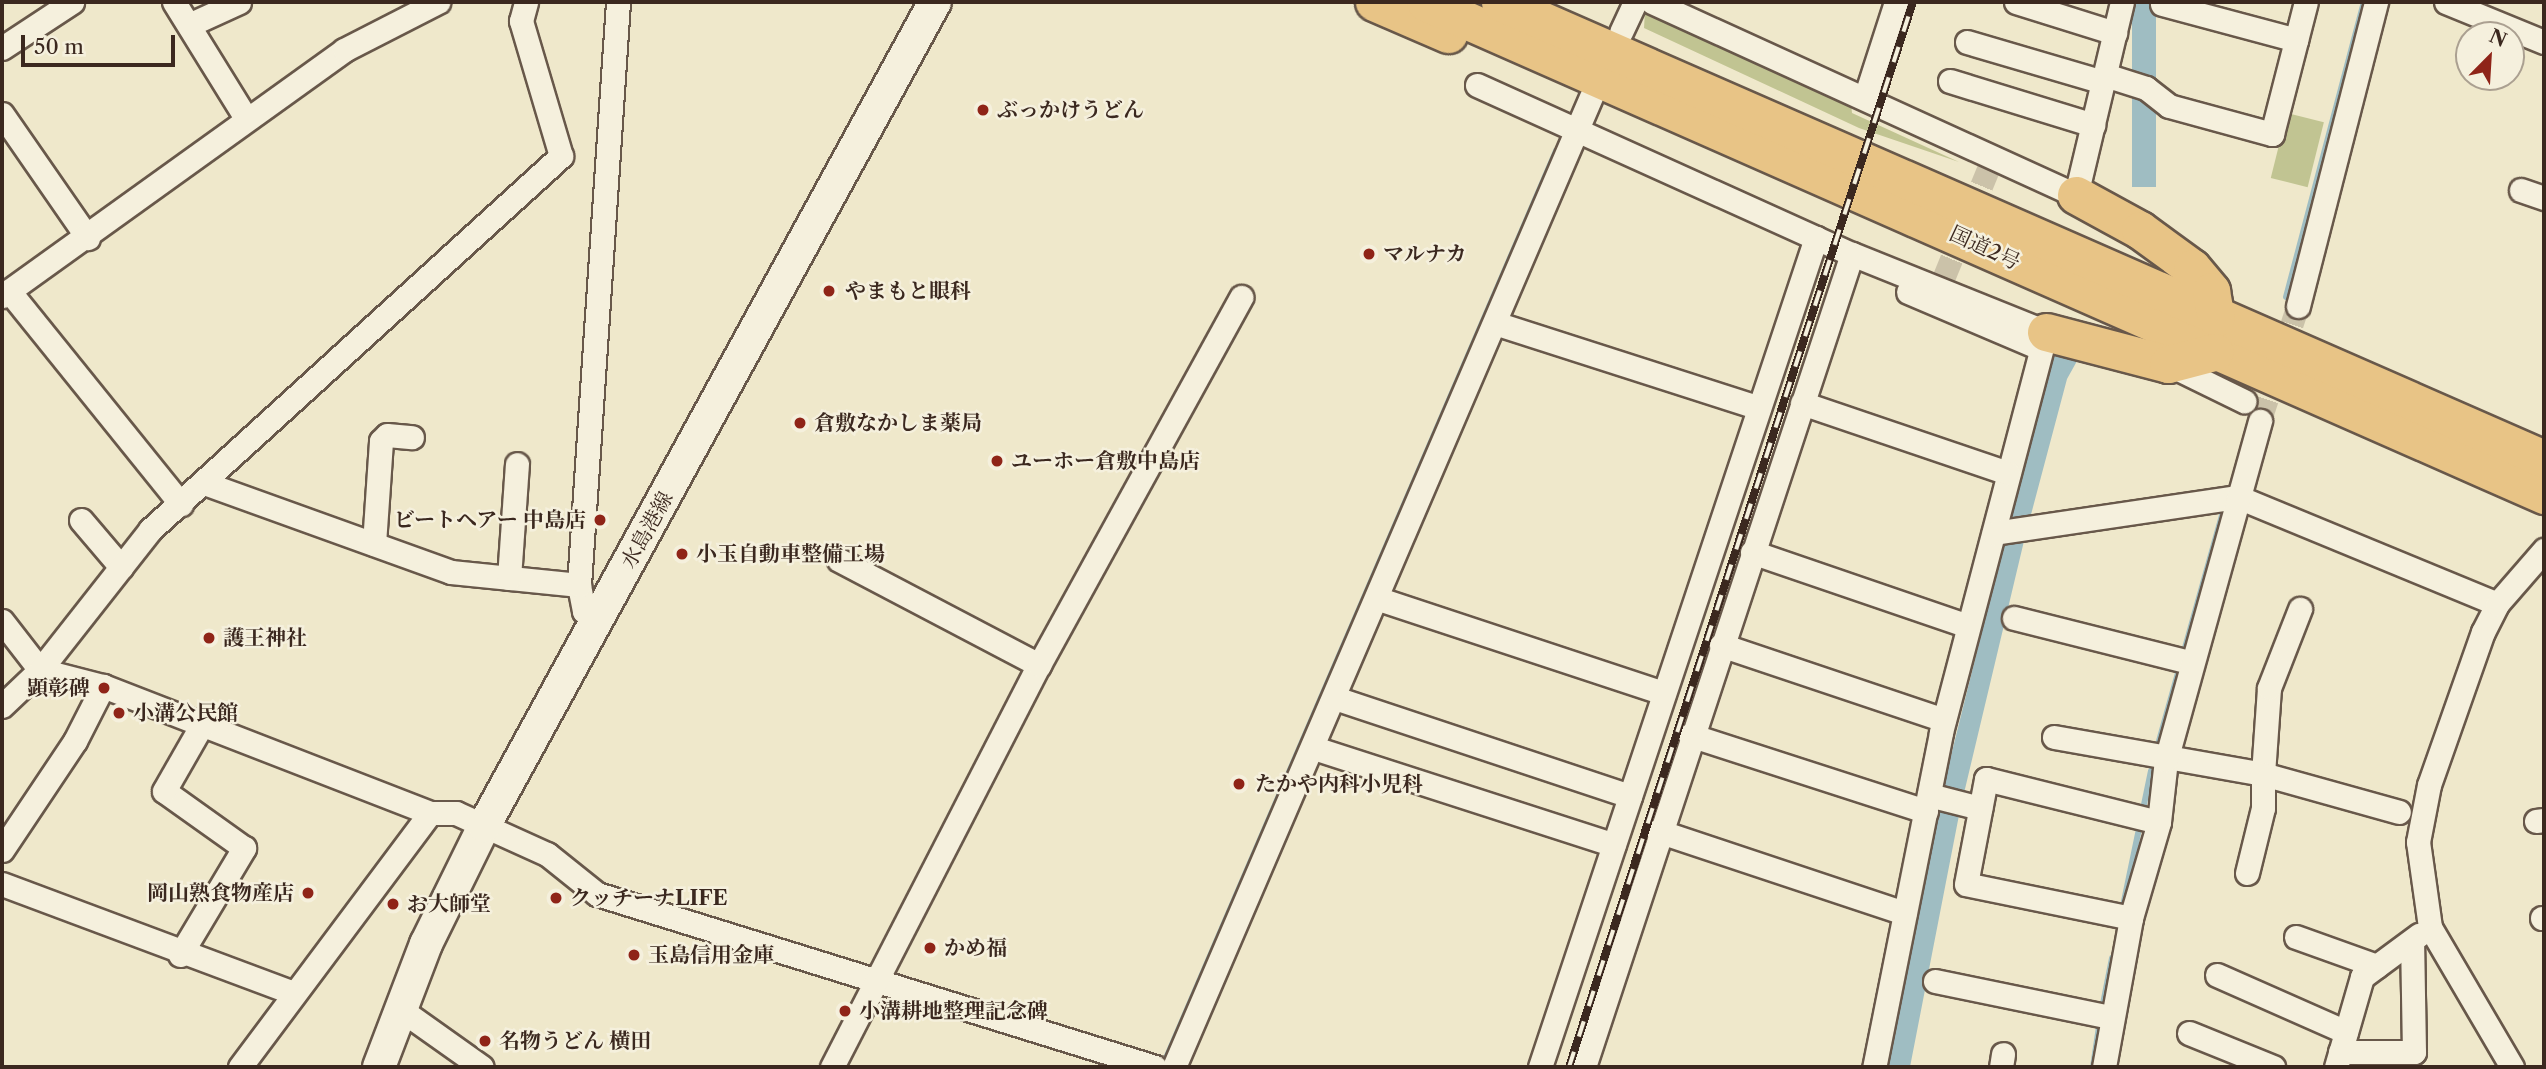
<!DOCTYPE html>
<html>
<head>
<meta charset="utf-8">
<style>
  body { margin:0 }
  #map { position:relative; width:2546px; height:1069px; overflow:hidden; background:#efe8cb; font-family:"Libre Caslon Text","Noto Serif JP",serif }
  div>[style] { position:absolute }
  .green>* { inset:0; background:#c1c492; transform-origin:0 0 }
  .water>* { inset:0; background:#9fbdc2; transform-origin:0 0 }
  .stream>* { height:6px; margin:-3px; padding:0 3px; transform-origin:3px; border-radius:3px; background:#9fbdc2 }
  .minor-tunnel>* { height:23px; margin-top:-11.5px; transform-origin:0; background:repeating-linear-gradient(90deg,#cbc2a9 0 23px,transparent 0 34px) }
  .roads { filter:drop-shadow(2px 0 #68584a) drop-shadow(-2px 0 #68584a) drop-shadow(0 2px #68584a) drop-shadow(0 -2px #68584a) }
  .minor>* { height:23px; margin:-11.5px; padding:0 11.5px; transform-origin:11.5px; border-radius:11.5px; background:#f5f0dd }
  .secondary>* { height:32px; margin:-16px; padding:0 16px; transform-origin:16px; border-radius:16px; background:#f5f0dd }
  .trunk>* { height:37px; margin:-18.5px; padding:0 18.5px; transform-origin:18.5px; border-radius:18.5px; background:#e8c486 }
  .rail>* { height:8px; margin-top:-4px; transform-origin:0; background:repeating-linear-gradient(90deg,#f5f0dd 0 16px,#3b281f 0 32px); box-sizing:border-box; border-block:2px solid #3b281f }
  .dots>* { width:19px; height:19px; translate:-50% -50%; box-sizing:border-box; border:4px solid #f5f0dd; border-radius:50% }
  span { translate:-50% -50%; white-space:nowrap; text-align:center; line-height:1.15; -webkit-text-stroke:5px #f5f0dd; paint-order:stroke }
  .poi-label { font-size:21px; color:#3b281f; font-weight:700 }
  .left { translate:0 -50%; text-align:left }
  .right { translate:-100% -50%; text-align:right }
  .street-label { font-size:21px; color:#3b281f }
  .frame { position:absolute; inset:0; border:4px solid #3b281f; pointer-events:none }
  .north { position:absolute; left:2455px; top:21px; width:70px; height:70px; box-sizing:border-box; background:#f5f0dd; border:2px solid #aba091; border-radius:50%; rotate:24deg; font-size:19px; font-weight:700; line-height:28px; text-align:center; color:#3b281f }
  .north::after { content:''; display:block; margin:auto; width:24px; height:32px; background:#8f2418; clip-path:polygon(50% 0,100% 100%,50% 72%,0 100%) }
  .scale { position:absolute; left:21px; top:35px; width:154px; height:32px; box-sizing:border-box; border:4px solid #3b281f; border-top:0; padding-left:9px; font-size:21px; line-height:24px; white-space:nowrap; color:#3b281f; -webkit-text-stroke:5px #f5f0dd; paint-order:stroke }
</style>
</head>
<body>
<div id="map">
  <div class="green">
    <div style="clip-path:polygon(1645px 11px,1851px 103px,1852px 113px,1959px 162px,1859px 128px,1644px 28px)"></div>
    <div style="left:2287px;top:113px;width:38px;height:67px;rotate:14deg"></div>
  </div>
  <div class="water">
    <div style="left:2132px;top:2px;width:24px;height:185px"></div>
    <div style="clip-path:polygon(1554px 148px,1563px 153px,1165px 1067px,1159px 1067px)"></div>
    <div style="clip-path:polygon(2053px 346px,2082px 352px,2067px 379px,2024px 541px,1960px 810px,1910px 1067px,1887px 1067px,1938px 808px)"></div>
  </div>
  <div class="stream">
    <div style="left:2286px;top:297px;width:305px;rotate:-75.2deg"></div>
    <div style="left:2159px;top:741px;width:234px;rotate:-74.4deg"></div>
    <div style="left:2123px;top:906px;width:138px;rotate:-78.3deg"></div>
    <div style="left:2102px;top:1009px;width:52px;rotate:-78.9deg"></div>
    <div style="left:2093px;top:1067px;width:48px;rotate:-81.5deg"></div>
  </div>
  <div class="minor-tunnel">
    <div style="left:1943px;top:280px;width:126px;rotate:-67.7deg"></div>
    <div style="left:2260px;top:421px;width:121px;rotate:-71.7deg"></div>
  </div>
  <div class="roads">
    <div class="minor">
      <div style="left:174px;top:2px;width:137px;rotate:58.2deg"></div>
      <div style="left:1652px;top:2px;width:466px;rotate:24.5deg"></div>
      <div style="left:2076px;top:195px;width:198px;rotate:-76.6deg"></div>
      <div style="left:2016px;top:2px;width:104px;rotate:17.4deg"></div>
      <div style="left:2446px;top:2px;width:106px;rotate:22.2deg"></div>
      <div style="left:2162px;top:4px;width:139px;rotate:15deg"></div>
      <div style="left:191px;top:24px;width:53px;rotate:-24.6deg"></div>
      <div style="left:1621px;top:32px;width:33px;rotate:-65deg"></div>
      <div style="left:1967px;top:42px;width:142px;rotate:16.4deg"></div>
      <div style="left:2px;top:48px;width:84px;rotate:-33.3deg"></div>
      <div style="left:2105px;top:75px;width:43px;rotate:17.6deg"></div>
      <div style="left:2146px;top:88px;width:29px;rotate:38deg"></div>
      <div style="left:2169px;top:106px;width:107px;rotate:15.2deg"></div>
      <div style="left:2272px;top:134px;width:136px;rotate:-75.6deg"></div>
      <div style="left:1950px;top:81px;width:150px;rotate:17.1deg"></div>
      <div style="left:1477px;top:85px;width:411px;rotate:24.3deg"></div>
      <div style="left:1852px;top:254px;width:209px;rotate:21.9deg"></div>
      <div style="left:2046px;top:332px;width:415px;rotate:104.7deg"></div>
      <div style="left:1941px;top:733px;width:341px;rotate:101.3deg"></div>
      <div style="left:1866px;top:95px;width:98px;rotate:-72.1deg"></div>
      <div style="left:2px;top:114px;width:151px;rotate:55.3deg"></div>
      <div style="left:2521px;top:190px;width:24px;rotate:19deg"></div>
      <div style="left:9px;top:291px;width:274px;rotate:51.1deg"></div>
      <div style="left:1908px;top:292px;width:143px;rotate:23deg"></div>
      <div style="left:2px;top:296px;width:421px;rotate:-35.7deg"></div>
      <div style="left:344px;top:50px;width:106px;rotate:-27.1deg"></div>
      <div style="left:2298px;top:306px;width:314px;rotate:-75.6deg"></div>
      <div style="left:1498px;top:324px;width:274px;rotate:17.8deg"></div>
      <div style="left:2168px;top:364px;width:85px;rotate:26deg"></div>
      <div style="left:1802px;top:403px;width:218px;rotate:18.8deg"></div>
      <div style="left:204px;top:483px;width:263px;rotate:19.8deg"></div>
      <div style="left:451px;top:572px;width:129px;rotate:5.8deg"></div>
      <div style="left:81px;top:520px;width:62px;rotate:49.6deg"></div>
      <div style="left:1994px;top:533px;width:247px;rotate:-8.4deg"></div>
      <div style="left:2238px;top:497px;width:280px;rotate:22.4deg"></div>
      <div style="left:374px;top:544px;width:103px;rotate:-86.1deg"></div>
      <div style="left:381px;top:441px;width:8px;rotate:-45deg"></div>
      <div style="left:387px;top:435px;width:25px;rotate:5deg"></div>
      <div style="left:1752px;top:552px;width:228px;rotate:18.9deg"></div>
      <div style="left:839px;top:560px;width:226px;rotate:27.7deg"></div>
      <div style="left:509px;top:578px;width:114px;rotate:-86deg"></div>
      <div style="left:1379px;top:599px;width:300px;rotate:18.3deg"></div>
      <div style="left:2014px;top:618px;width:180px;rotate:14.1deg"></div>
      <div style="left:599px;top:619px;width:17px;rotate:-152deg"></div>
      <div style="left:584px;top:611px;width:26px;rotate:-101deg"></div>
      <div style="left:579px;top:585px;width:584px;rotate:-86.17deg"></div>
      <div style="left:2px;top:621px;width:62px;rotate:52.2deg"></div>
      <div style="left:40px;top:670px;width:65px;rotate:14.3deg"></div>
      <div style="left:103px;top:686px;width:351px;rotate:21.2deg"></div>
      <div style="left:430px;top:813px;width:26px"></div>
      <div style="left:456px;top:813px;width:100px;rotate:24.3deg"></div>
      <div style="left:547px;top:854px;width:64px;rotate:38.7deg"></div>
      <div style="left:597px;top:894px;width:584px;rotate:17.23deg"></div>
      <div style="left:1721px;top:645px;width:235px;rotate:18.6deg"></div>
      <div style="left:1335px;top:698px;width:311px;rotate:18.4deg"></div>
      <div style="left:2px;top:706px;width:52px;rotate:-43.5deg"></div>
      <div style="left:40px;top:670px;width:178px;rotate:-51.8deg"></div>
      <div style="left:150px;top:530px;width:556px;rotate:-42.3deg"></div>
      <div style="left:561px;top:156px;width:141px;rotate:-106.5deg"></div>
      <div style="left:521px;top:21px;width:20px;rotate:-75deg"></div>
      <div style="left:1690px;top:735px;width:248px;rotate:17.9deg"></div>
      <div style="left:2054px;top:737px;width:212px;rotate:10deg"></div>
      <div style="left:2263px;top:774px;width:86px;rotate:-86deg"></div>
      <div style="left:2269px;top:688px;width:85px;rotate:-68.6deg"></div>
      <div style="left:1314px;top:748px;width:315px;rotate:17.9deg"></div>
      <div style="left:1929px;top:795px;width:53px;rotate:14.3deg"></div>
      <div style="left:2536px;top:821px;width:8px;rotate:-7deg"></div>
      <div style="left:1658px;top:831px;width:260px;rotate:18.4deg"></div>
      <div style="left:2px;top:850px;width:131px;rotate:-56.2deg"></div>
      <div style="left:75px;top:741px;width:62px;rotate:-63deg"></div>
      <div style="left:2247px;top:873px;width:67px;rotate:-76.2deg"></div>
      <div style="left:2263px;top:808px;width:34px;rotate:-90deg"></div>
      <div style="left:2263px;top:774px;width:141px;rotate:15.6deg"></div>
      <div style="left:2px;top:884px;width:312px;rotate:20.5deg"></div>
      <div style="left:2131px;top:918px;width:168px;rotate:-168.4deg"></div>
      <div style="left:1966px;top:884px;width:107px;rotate:-79.2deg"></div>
      <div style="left:1986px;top:779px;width:178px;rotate:14deg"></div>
      <div style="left:2542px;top:918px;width:2px"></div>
      <div style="left:2296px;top:937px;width:86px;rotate:19.7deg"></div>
      <div style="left:180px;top:955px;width:125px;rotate:-59.1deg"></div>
      <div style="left:244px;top:848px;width:98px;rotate:-144.5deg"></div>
      <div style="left:164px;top:791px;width:78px;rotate:-60.2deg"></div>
      <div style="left:2217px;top:975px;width:141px;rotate:23.8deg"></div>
      <div style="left:1935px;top:981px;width:180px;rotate:11.6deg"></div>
      <div style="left:400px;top:1009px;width:100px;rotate:35.3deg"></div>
      <div style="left:2189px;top:1033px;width:91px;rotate:22deg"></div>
      <div style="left:2340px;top:1052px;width:74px"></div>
      <div style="left:2414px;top:1052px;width:111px;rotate:-91deg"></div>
      <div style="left:240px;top:1067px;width:317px;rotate:-53.2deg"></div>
      <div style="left:832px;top:1067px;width:452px;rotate:-62.8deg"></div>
      <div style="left:1039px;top:665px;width:420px;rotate:-61.2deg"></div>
      <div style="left:1174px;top:1067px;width:1056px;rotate:-66.74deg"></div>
      <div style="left:1540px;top:1067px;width:874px;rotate:-71.59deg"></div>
      <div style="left:1584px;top:1067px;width:856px;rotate:-71.76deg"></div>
      <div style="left:2001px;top:1067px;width:13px;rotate:-81deg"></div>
      <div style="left:2104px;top:1067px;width:151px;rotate:-79.7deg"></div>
      <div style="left:2131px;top:918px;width:100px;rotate:-73.7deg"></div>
      <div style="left:2159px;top:822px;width:62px;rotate:-83.6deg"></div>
      <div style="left:2166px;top:760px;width:352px;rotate:-74.5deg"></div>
      <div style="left:2336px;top:1067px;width:94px;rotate:-73.9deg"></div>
      <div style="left:2362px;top:977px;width:71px;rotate:-36.4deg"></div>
      <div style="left:2512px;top:1067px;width:162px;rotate:-120.4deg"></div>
      <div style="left:2430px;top:927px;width:86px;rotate:-98deg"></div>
      <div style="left:2418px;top:842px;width:58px;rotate:-79.1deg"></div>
      <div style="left:2429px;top:785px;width:162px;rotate:-70.6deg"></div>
      <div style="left:2483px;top:632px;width:31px;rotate:-63deg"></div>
      <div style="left:2497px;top:604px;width:72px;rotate:-49deg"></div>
    </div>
    <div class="secondary">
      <div style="left:379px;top:1067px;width:132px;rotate:-69.1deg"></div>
      <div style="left:426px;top:944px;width:131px;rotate:-63.8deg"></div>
      <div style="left:484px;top:826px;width:939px;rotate:-61.31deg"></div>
    </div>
    <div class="trunk">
      <div style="left:1374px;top:2px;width:81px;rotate:23.4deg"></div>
      <div style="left:1425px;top:2px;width:1223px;rotate:23.78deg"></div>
      <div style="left:1500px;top:2px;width:1140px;rotate:23.64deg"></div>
      <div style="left:2076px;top:195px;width:73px;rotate:28.7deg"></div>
      <div style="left:2140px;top:230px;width:64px;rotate:36.2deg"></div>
      <div style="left:2192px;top:268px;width:30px;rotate:50deg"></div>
      <div style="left:2211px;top:291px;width:27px;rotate:80deg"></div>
      <div style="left:2046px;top:332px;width:126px;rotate:14.7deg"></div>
      <div style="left:2168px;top:364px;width:48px;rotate:-14.6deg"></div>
    </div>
  </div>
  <div class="rail">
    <div style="left:1569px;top:1067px;width:1119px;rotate:-72.1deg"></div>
  </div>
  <div class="dots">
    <div style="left:983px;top:110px;background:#8f2418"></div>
    <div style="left:1369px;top:254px;background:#8f2418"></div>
    <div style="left:829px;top:291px;background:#8f2418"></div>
    <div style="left:800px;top:423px;background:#8f2418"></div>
    <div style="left:997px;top:461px;background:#8f2418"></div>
    <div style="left:600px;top:520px;background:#8f2418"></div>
    <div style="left:682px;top:554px;background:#8f2418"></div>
    <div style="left:209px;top:638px;background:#8f2418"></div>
    <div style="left:104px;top:688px;background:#8f2418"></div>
    <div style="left:119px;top:713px;background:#8f2418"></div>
    <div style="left:1239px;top:784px;background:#8f2418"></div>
    <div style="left:308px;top:893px;background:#8f2418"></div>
    <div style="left:556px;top:898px;background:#8f2418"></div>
    <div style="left:393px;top:904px;background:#8f2418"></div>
    <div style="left:930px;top:948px;background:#8f2418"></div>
    <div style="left:634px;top:955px;background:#8f2418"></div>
    <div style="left:845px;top:1011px;background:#8f2418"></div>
    <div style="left:485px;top:1041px;background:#8f2418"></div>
  </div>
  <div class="poi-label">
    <span class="left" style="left:997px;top:110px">ぶっかけうどん</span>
    <span class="left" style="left:1383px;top:254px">マルナカ</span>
    <span class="left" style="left:845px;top:291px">やまもと眼科</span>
    <span class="left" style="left:814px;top:423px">倉敷なかしま薬局</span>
    <span class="left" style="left:1011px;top:461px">ユーホー倉敷中島店</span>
    <span class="right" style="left:586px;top:520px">ビートヘアー 中島店</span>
    <span class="left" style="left:696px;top:554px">小玉自動車整備工場</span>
    <span class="left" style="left:223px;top:638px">護王神社</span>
    <span class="right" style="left:90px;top:688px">顕彰碑</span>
    <span class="left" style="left:133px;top:713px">小溝公民館</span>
    <span class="left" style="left:1255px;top:784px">たかや内科小児科</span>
    <span class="right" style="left:294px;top:893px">岡山熟食物産店</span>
    <span class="left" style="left:570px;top:898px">クッチーナLIFE</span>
    <span class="left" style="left:407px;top:904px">お大師堂</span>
    <span class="left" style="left:944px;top:948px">かめ福</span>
    <span class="left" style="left:648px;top:955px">玉島信用金庫</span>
    <span class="left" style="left:859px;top:1011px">小溝耕地整理記念碑</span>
    <span class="left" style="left:499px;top:1041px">名物うどん 横田</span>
  </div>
  <div class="street-label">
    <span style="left:1985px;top:248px;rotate:25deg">国道2号</span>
    <span style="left:647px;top:530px;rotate:-61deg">水島港線</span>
  </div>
  <div class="frame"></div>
  <div class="north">N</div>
  <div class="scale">50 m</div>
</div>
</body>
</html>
